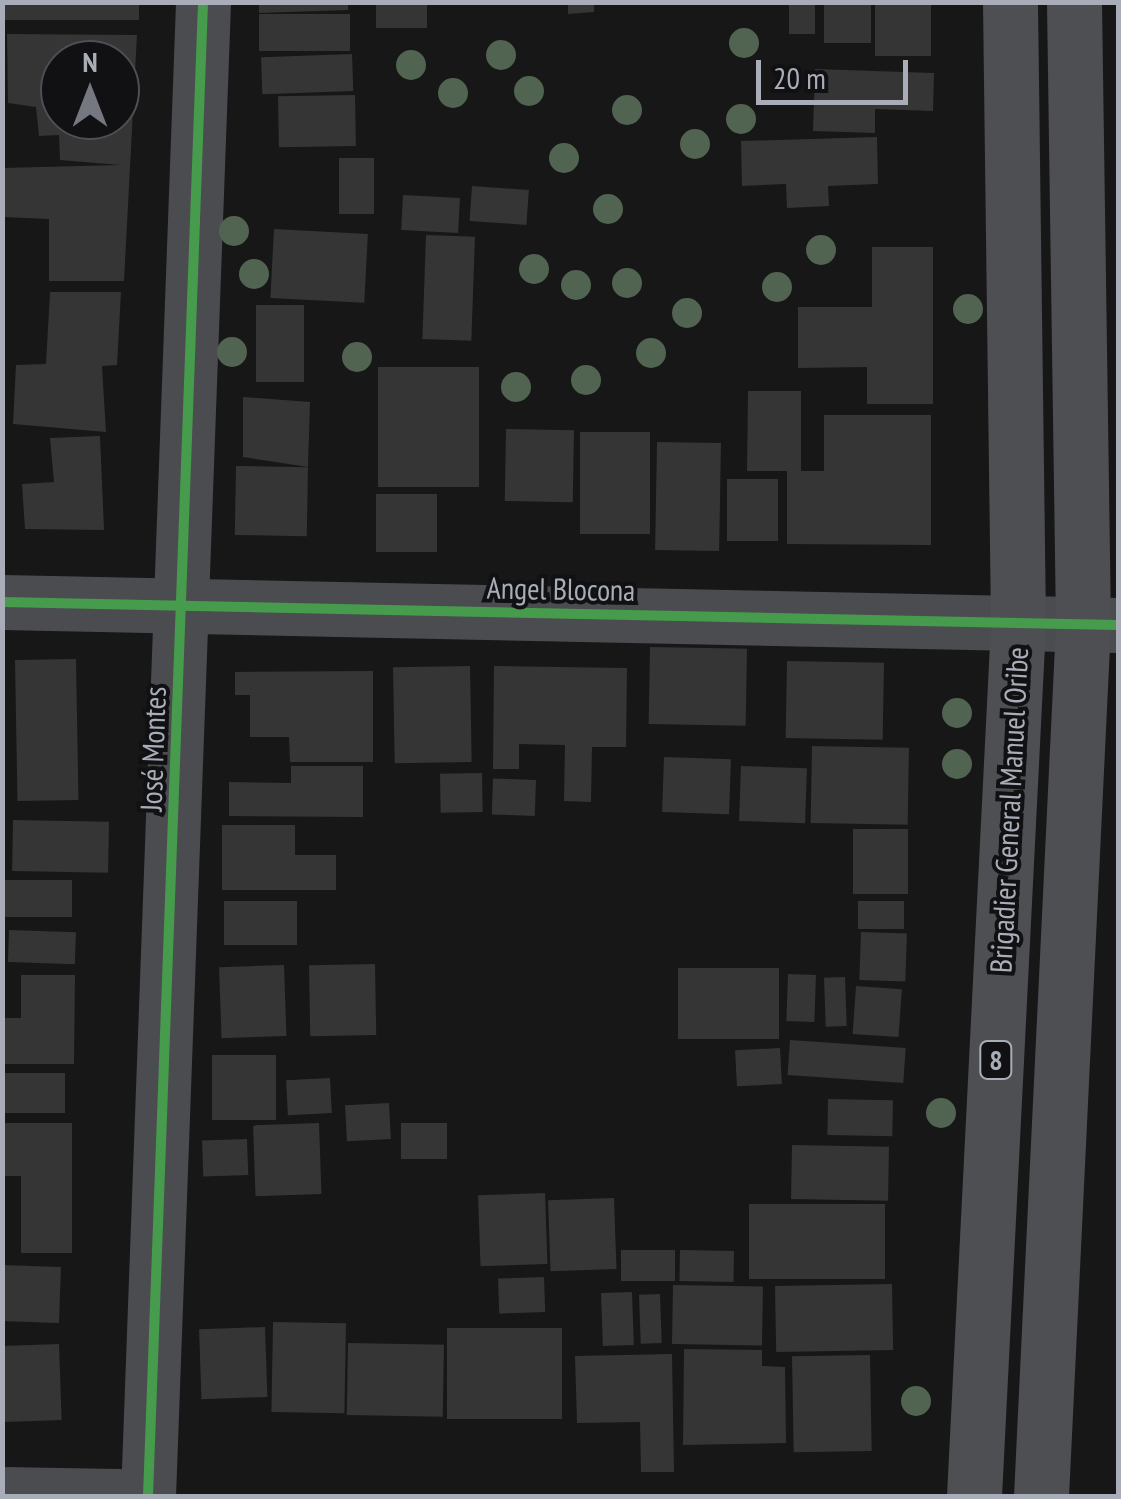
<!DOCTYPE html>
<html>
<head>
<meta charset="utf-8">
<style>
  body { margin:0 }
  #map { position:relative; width:1121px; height:1499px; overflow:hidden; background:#171717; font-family:"PT Sans Narrow",sans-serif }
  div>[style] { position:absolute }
  .building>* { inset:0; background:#353536; transform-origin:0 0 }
  .minor>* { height:55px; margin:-27.5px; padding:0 27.5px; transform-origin:27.5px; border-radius:27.5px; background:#4b4c50 }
  .primary>* { height:55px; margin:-27.5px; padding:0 27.5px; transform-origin:27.5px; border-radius:27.5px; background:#4d4f52 }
  .cycleway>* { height:10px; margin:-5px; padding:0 5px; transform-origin:5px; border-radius:5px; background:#469c4c }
  .trees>* { width:30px; height:30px; margin:-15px; border-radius:50%; background:#506451 }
  span { translate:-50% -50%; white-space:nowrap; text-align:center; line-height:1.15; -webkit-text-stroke:8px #111113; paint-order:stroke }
  .shield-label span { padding:2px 8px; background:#111113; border:2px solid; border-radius:8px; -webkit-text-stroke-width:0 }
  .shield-label { font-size:28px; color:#a8adb8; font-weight:700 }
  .street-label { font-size:30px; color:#a8adb8 }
  .frame { position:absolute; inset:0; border:5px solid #a8adb8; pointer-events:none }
  .north { position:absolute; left:40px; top:40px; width:100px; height:100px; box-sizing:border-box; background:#111113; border:2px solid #4d4f55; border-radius:50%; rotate:0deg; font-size:28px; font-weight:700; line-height:40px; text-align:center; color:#a8adb8 }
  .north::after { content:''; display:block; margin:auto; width:35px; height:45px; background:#757880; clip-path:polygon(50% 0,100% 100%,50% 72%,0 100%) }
  .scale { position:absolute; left:756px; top:60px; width:152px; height:45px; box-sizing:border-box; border:5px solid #a8adb8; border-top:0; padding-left:12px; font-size:30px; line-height:35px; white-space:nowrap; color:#a8adb8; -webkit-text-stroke:8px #111113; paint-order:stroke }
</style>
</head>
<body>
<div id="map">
  <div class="building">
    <div style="left:2px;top:2px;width:137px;height:18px"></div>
    <div style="clip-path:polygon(259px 2px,348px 2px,348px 10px,259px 13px)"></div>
    <div style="left:376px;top:2px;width:51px;height:26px"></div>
    <div style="clip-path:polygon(568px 2px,594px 2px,594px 12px,568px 14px)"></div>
    <div style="left:789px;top:2px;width:26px;height:32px"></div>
    <div style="left:824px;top:2px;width:47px;height:41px"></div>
    <div style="left:875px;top:2px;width:56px;height:54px"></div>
    <div style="left:350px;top:14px;width:37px;height:91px;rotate:90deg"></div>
    <div style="clip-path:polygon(evenodd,7px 34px,137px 35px,124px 281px,49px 281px,49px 219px,2px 217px,2px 168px,120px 165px,60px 160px,59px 135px,39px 136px,36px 107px,8px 103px,7px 34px,60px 60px,120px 60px,120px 120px,60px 120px,60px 60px)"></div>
    <div style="left:352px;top:54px;width:37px;height:91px;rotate:88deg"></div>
    <div style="clip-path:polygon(815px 69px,934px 73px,933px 111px,875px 109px,875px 133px,813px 131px)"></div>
    <div style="left:355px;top:95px;width:51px;height:77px;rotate:89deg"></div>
    <div style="clip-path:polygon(877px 137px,878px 184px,828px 186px,829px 206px,787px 208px,786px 184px,742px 186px,741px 141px)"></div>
    <div style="left:339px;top:158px;width:35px;height:56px"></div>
    <div style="left:472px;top:186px;width:57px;height:35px;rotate:4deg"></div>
    <div style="left:403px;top:195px;width:57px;height:35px;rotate:3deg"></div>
    <div style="left:274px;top:229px;width:94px;height:69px;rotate:3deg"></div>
    <div style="left:426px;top:235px;width:49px;height:104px;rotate:2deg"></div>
    <div style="clip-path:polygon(872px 247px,933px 247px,933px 404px,867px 404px,867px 367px,798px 368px,798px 307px,872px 307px)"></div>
    <div style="clip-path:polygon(50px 292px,121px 292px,117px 365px,102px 366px,106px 432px,13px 424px,16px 365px,46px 364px)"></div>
    <div style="left:304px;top:305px;width:77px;height:48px;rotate:90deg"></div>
    <div style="left:479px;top:367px;width:120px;height:101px;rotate:90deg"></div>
    <div style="clip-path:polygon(748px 391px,801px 391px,801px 471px,824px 471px,824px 415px,931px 415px,931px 545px,787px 544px,787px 471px,747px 471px)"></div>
    <div style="clip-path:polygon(243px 397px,310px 402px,308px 467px,243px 457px)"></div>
    <div style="left:506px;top:429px;width:68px;height:72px;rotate:1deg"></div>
    <div style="left:580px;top:432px;width:70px;height:102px"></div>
    <div style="clip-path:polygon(100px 436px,104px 530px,25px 529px,22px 484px,54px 482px,50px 438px)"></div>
    <div style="left:657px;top:442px;width:64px;height:108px;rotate:1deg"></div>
    <div style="left:236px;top:466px;width:72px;height:69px;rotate:1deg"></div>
    <div style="left:778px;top:479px;width:62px;height:51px;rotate:90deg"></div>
    <div style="left:376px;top:494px;width:61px;height:58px"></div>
    <div style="left:650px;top:647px;width:97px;height:77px;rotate:1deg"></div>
    <div style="left:76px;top:659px;width:141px;height:61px;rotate:89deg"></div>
    <div style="left:787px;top:661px;width:97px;height:77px;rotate:1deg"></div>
    <div style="left:470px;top:666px;width:96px;height:77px;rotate:89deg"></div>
    <div style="clip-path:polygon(494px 666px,627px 668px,626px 747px,592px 747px,591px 802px,564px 801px,565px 745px,519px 744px,519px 769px,493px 769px)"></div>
    <div style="clip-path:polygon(373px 671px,373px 762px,290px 762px,289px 737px,250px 737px,250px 695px,235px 695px,235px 672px)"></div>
    <div style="left:812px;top:746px;width:97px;height:77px;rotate:1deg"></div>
    <div style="left:664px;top:757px;width:67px;height:55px;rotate:2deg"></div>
    <div style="clip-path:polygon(291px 766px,363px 766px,363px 817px,229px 816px,229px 782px,291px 783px)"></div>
    <div style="left:741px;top:766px;width:66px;height:55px;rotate:2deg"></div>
    <div style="left:482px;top:773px;width:39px;height:42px;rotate:89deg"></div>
    <div style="left:536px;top:780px;width:36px;height:43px;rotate:92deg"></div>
    <div style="left:13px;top:820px;width:96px;height:51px;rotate:1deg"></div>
    <div style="clip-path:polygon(222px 825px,295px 825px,295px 855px,336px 855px,336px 890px,222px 890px)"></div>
    <div style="left:853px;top:829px;width:55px;height:65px"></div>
    <div style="left:2px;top:880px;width:70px;height:37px"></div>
    <div style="left:224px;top:901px;width:73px;height:44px"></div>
    <div style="left:858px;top:901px;width:46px;height:28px"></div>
    <div style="left:9px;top:930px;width:67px;height:32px;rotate:2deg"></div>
    <div style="left:861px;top:932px;width:46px;height:48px;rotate:2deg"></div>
    <div style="left:375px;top:964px;width:71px;height:66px;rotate:89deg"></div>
    <div style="left:284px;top:965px;width:71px;height:65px;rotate:88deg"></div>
    <div style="left:678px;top:968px;width:101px;height:71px"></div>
    <div style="left:788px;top:974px;width:28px;height:47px;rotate:2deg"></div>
    <div style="clip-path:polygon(21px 975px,75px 975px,74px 1064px,2px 1064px,2px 1018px,21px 1018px)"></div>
    <div style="left:845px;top:977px;width:49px;height:21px;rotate:88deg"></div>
    <div style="left:856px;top:986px;width:46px;height:48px;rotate:4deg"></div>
    <div style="left:790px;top:1040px;width:116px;height:35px;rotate:4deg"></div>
    <div style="left:780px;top:1048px;width:36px;height:45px;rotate:87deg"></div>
    <div style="left:212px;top:1055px;width:64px;height:65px"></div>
    <div style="left:2px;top:1073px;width:63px;height:40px"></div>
    <div style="left:330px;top:1078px;width:35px;height:44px;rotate:87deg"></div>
    <div style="left:828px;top:1099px;width:65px;height:36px;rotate:1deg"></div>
    <div style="left:389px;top:1103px;width:36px;height:44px;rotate:87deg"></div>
    <div style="clip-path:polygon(2px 1123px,72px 1123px,72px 1253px,21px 1253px,21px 1176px,2px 1176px)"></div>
    <div style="left:319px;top:1123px;width:71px;height:66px;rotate:88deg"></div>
    <div style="left:447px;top:1123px;width:36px;height:46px;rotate:90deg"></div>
    <div style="left:247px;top:1139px;width:36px;height:45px;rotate:88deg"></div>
    <div style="left:792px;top:1145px;width:97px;height:54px;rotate:1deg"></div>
    <div style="left:545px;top:1193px;width:71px;height:67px;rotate:88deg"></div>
    <div style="left:614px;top:1198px;width:71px;height:66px;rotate:88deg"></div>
    <div style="left:749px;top:1204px;width:136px;height:75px"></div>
    <div style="left:675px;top:1250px;width:31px;height:54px;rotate:90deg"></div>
    <div style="left:680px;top:1250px;width:54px;height:31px;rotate:1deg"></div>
    <div style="left:2px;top:1265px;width:59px;height:56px;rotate:2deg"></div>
    <div style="left:544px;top:1277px;width:35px;height:46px;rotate:88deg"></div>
    <div style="left:892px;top:1284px;width:66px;height:117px;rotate:89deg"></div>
    <div style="left:673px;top:1285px;width:90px;height:59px;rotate:1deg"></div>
    <div style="left:632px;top:1292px;width:53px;height:31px;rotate:88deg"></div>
    <div style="left:660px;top:1294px;width:49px;height:21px;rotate:88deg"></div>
    <div style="left:273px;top:1322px;width:73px;height:90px;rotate:1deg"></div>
    <div style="left:265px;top:1327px;width:70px;height:66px;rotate:88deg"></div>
    <div style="left:447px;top:1328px;width:115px;height:91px"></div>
    <div style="left:348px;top:1343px;width:96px;height:72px;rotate:1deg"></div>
    <div style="left:59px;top:1344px;width:76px;height:57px;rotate:88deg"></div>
    <div style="clip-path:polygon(684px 1349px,762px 1350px,762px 1366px,785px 1367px,786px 1443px,683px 1445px)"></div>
    <div style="clip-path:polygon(672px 1354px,674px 1472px,641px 1472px,640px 1422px,577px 1423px,575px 1356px)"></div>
    <div style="left:870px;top:1355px;width:96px;height:78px;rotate:89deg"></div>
  </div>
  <div class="minor">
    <div style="left:2px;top:602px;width:1116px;rotate:1.18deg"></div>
    <div style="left:2px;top:1494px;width:116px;rotate:1deg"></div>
    <div style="left:148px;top:1496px;width:1495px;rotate:-87.89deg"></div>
  </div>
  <div class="primary">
    <div style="left:974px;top:1496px;width:874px;rotate:-87.11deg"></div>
    <div style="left:1018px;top:623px;width:621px;rotate:-90.74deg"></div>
    <div style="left:1041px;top:1496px;width:873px;rotate:-87.24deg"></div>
    <div style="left:1083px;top:624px;width:622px;rotate:-90.83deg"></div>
  </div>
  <div class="cycleway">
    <div style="left:2px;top:602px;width:1116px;rotate:1.18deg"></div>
    <div style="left:148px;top:1496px;width:1495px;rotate:-87.89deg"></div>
  </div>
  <div class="trees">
    <div style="left:744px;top:43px"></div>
    <div style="left:501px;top:55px"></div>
    <div style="left:411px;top:65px"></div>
    <div style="left:529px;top:91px"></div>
    <div style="left:453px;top:93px"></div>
    <div style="left:627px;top:110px"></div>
    <div style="left:741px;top:119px"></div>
    <div style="left:695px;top:144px"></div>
    <div style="left:564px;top:158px"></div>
    <div style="left:608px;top:209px"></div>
    <div style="left:234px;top:231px"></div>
    <div style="left:821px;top:250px"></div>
    <div style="left:534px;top:269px"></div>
    <div style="left:254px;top:274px"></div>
    <div style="left:627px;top:283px"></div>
    <div style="left:576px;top:285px"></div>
    <div style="left:777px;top:287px"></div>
    <div style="left:968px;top:309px"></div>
    <div style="left:687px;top:313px"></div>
    <div style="left:232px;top:352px"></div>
    <div style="left:651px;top:353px"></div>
    <div style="left:357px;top:357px"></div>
    <div style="left:586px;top:380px"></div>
    <div style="left:516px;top:387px"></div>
    <div style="left:957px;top:713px"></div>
    <div style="left:957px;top:764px"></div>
    <div style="left:941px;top:1113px"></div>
    <div style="left:916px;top:1401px"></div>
  </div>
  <div class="shield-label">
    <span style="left:996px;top:1060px">8</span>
  </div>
  <div class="street-label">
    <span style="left:561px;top:589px;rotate:1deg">Angel Blocona</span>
    <span style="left:153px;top:749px;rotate:-88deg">José Montes</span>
    <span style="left:1009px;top:810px;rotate:-87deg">Brigadier General Manuel Oribe</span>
  </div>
  <div class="frame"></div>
  <div class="north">N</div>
  <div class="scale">20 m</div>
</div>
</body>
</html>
